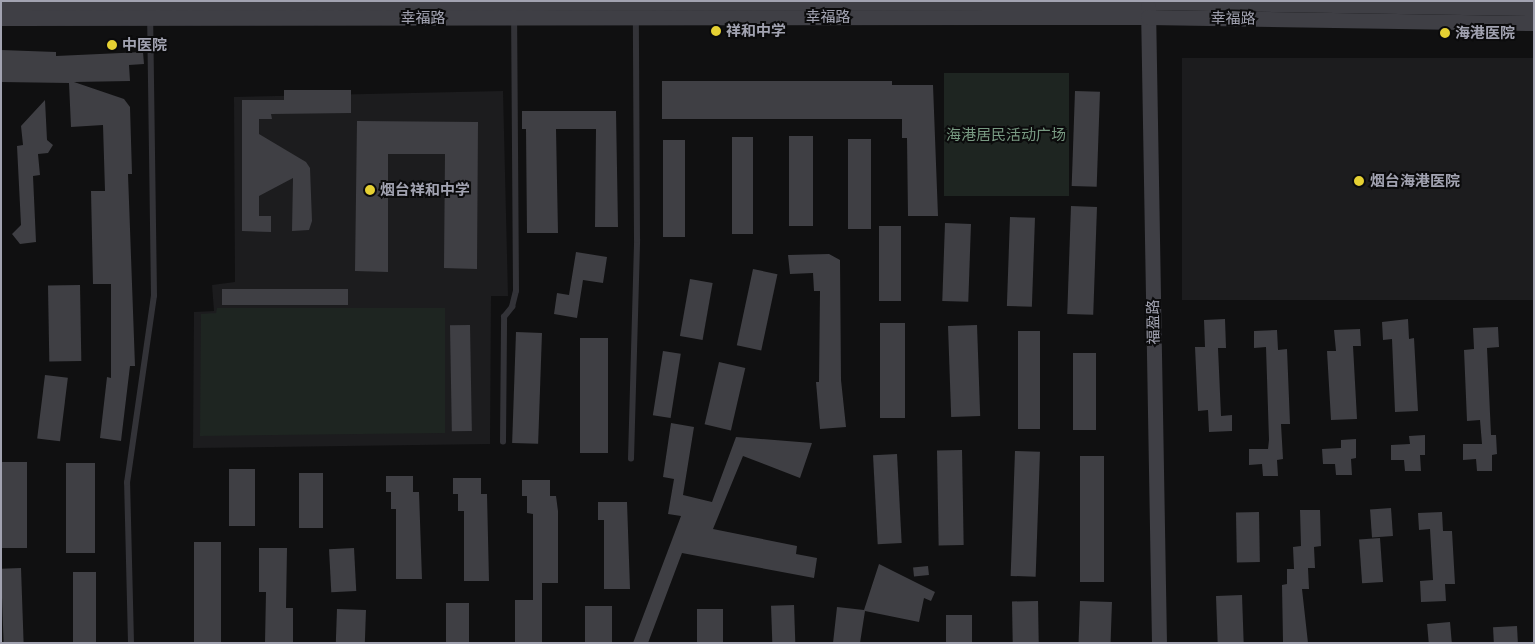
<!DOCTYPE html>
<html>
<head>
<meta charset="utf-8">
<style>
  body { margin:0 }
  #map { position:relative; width:1535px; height:644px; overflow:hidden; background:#101011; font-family:Arial,"Noto Sans SC",sans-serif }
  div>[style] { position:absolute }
  .built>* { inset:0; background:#1c1c1e; transform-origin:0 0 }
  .green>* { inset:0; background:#1e2521; transform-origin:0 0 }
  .building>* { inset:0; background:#3f3f44; transform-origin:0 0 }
  .lane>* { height:5.5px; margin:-2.75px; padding:0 2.75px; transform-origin:2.75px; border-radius:2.75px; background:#333338 }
  .secondary>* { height:15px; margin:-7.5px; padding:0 7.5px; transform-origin:7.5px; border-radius:7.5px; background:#3f3f45 }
  .dots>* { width:14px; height:14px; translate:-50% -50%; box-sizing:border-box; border:2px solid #0b0b0c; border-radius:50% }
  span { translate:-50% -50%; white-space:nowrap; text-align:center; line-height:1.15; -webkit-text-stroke:4px #0b0b0c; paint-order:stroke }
  .street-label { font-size:15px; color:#a2a3b1 }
  .poi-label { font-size:15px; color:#a2a3b1; font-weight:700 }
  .left { translate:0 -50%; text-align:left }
  .park-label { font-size:15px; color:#799b83 }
  .frame { position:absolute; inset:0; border:2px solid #a2a3b1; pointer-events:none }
</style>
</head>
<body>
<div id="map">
  <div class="built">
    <div style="left:1534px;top:58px;width:242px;height:352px;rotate:90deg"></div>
    <div style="clip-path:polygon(503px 91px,508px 296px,491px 296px,490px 444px,193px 448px,194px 312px,214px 311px,212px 285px,235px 282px,234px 97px)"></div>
  </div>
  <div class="green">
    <div style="left:944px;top:73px;width:125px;height:123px"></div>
    <div style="clip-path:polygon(217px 308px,445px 308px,445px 433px,200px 436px,201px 314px,216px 313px)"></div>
  </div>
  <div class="building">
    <div style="clip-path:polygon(1px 50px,56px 52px,56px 56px,143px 52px,144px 64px,129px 65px,130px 81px,74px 82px,124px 99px,130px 107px,132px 174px,128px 174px,135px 366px,130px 366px,121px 441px,100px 438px,107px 377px,111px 378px,111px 284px,93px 284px,91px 191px,105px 191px,103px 125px,71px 127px,69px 83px,1px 82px)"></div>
    <div style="clip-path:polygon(662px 81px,892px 81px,892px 85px,933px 85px,938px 216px,908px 216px,907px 138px,902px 138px,902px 119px,662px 119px)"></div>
    <div style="clip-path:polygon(284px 90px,351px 90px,351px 113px,271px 114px,272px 119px,259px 119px,259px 134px,306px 162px,310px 168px,312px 221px,309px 230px,292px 231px,293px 178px,259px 196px,259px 216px,271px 216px,271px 232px,242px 231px,242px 100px,284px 100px)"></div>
    <div style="left:1075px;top:91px;width:25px;height:95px;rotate:2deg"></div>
    <div style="clip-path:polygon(45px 100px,47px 140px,53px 145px,48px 153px,38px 154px,40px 175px,33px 176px,36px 242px,20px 244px,12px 234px,21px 225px,17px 146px,23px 145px,21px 126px)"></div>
    <div style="clip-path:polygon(522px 111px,616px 111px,618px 227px,595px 227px,596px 129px,556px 129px,558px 233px,527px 233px,526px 129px,522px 129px)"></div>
    <div style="clip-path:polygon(357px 121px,478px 122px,477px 269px,444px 268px,445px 154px,388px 154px,388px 272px,355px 271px)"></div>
    <div style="left:789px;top:136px;width:24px;height:90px"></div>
    <div style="left:732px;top:137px;width:21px;height:97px"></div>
    <div style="left:848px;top:139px;width:23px;height:90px"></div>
    <div style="left:663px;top:140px;width:22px;height:97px"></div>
    <div style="left:1071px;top:206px;width:26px;height:108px;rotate:2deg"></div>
    <div style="left:1010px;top:217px;width:25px;height:89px;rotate:2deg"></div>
    <div style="left:945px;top:223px;width:26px;height:78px;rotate:2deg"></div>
    <div style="left:879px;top:226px;width:22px;height:75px"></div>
    <div style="clip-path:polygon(576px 252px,607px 257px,603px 283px,583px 280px,577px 318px,554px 314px,557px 293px,569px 295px)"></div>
    <div style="clip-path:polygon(829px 254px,840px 260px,841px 380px,846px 427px,820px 429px,816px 382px,819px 382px,820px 291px,814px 291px,813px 273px,790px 274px,788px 255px)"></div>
    <div style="left:753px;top:269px;width:25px;height:78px;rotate:12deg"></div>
    <div style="left:690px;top:279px;width:23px;height:58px;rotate:10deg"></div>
    <div style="left:80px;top:285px;width:76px;height:32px;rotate:89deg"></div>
    <div style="left:348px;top:289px;width:16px;height:126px;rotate:90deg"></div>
    <div style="clip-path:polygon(1225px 319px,1226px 348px,1218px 348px,1221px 416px,1232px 415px,1232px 431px,1209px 432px,1208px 410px,1198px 411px,1195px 347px,1205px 347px,1204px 320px)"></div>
    <div style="clip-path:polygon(1408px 319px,1409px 339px,1414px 338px,1418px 411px,1395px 412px,1392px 339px,1383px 340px,1382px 322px)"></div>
    <div style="left:880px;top:323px;width:25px;height:95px"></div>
    <div style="left:470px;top:325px;width:106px;height:20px;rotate:89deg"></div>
    <div style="left:977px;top:325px;width:91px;height:29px;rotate:88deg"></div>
    <div style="clip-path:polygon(1498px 327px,1499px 347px,1487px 348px,1491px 435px,1496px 435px,1497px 454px,1492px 455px,1492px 471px,1477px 471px,1476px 459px,1463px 460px,1463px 444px,1482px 444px,1480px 420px,1467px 421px,1464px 350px,1474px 349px,1473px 328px)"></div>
    <div style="clip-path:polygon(1360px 329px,1361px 346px,1353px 346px,1357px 419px,1331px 420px,1327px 351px,1336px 351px,1334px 330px)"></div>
    <div style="clip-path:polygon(1277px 330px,1278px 350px,1287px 349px,1290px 424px,1281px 424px,1283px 459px,1277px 460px,1278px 476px,1263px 476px,1262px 464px,1249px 465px,1249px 449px,1268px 449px,1269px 440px,1266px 347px,1254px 348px,1254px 331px)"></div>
    <div style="left:1018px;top:331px;width:22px;height:98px"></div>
    <div style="left:516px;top:332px;width:26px;height:111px;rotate:2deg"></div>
    <div style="left:580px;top:338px;width:28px;height:115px"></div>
    <div style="left:663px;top:351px;width:18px;height:65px;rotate:9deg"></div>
    <div style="left:1073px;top:353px;width:23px;height:77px"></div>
    <div style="left:719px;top:362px;width:27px;height:64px;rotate:13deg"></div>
    <div style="left:45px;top:375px;width:23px;height:64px;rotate:7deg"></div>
    <div style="clip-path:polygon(671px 423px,694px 427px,683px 495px,712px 502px,736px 437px,812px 443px,800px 478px,743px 456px,713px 529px,797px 546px,796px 554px,817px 558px,814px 578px,682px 553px,648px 643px,633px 643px,681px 516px,668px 514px,674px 479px,663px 477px)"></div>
    <div style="clip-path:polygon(1425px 435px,1425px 455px,1420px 455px,1421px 471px,1405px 471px,1404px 460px,1391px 460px,1391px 445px,1410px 444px,1409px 436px)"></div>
    <div style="clip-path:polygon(1356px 439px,1356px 458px,1351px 459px,1352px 475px,1336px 475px,1335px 464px,1323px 464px,1322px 449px,1341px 448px,1341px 440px)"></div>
    <div style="left:962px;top:450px;width:95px;height:25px;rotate:89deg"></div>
    <div style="left:1015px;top:451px;width:25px;height:125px;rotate:2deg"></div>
    <div style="left:897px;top:454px;width:89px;height:24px;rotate:87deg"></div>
    <div style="left:1080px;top:456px;width:24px;height:126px"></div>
    <div style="left:2px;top:462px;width:25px;height:86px"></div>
    <div style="left:66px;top:463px;width:29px;height:90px"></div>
    <div style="left:229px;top:469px;width:26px;height:57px"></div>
    <div style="left:299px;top:473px;width:24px;height:55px"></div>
    <div style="clip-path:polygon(386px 476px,413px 476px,413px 492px,419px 492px,422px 579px,396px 579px,396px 509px,391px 509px,391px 492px,386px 492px)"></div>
    <div style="clip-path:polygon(453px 478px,481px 478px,481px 494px,487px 494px,489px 581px,464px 581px,464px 511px,458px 511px,458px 494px,453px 494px)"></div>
    <div style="clip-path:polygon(522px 480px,550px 480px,550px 496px,556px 496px,558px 511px,558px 583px,542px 583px,542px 643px,515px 643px,515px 600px,533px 600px,533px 514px,527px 513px,527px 496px,522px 496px)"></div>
    <div style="clip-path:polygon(598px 502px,627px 502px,630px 589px,604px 589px,604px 520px,598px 520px)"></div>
    <div style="left:1391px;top:508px;width:28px;height:21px;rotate:86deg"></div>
    <div style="clip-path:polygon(1300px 510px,1320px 510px,1321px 546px,1314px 547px,1315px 568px,1308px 568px,1309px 589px,1302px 589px,1308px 643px,1290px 643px,1283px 642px,1282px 585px,1287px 584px,1287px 569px,1294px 569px,1293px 547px,1301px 546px)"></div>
    <div style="left:1259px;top:512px;width:50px;height:23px;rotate:89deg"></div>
    <div style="clip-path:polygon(1442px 512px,1443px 531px,1452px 531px,1455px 584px,1445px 584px,1446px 601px,1421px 602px,1420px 581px,1433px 580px,1430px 529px,1419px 530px,1418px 513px)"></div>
    <div style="left:1380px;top:538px;width:44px;height:21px;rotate:86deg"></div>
    <div style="left:194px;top:542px;width:27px;height:101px"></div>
    <div style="clip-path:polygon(259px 548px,287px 548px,286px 608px,293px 608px,293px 643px,265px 643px,266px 592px,259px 592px)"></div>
    <div style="left:354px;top:548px;width:43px;height:25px;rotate:87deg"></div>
    <div style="clip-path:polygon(879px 564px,935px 592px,931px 601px,924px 598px,919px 622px,865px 611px,860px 643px,833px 643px,837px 607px,864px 610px)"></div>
    <div style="left:928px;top:566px;width:9px;height:15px;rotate:84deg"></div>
    <div style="left:21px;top:568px;width:75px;height:20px;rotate:88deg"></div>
    <div style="left:73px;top:572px;width:23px;height:71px"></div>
    <div style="left:1242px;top:595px;width:48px;height:26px;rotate:88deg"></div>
    <div style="left:1038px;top:601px;width:42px;height:26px;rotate:89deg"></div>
    <div style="left:1080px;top:601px;width:32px;height:42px;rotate:2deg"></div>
    <div style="left:446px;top:603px;width:23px;height:40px"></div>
    <div style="left:794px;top:605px;width:38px;height:23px;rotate:88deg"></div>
    <div style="left:585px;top:606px;width:27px;height:37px"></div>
    <div style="left:337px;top:609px;width:29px;height:34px;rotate:2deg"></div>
    <div style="left:697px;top:609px;width:26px;height:34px"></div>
    <div style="left:946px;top:615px;width:26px;height:28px"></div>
    <div style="left:1450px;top:622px;width:21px;height:23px;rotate:85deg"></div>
    <div style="left:1517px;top:626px;width:17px;height:24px;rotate:87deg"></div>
  </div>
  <div class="lane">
    <div style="left:503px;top:442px;width:125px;rotate:-89.5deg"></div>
    <div style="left:504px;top:317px;width:13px;rotate:-51deg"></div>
    <div style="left:512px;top:307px;width:16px;rotate:-76deg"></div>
    <div style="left:516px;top:291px;width:271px;rotate:-90.4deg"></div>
    <div style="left:631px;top:459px;width:219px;rotate:-88.4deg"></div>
    <div style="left:637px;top:240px;width:221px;rotate:-90.3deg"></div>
    <div style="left:131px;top:643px;width:160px;rotate:-91.4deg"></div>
    <div style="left:127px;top:483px;width:189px;rotate:-81.8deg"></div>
    <div style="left:154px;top:296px;width:278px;rotate:-90.8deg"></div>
  </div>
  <div class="secondary">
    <div style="left:1px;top:4px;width:1147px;rotate:-0.1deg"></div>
    <div style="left:1148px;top:2px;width:386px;rotate:0.9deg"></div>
    <div style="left:1148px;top:7px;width:636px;rotate:89.01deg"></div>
    <div style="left:1px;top:18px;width:1147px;rotate:-0.05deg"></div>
    <div style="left:1148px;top:17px;width:386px;rotate:0.9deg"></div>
  </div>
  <div class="dots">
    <div style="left:716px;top:31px;background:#e6d133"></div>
    <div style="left:1445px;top:33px;background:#e6d133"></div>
    <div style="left:112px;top:45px;background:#e6d133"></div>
    <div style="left:1359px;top:181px;background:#e6d133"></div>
    <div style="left:370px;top:190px;background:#e6d133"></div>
  </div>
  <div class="street-label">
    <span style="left:828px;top:17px">幸福路</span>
    <span style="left:423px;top:18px">幸福路</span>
    <span style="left:1233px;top:18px;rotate:1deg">幸福路</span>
    <span style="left:1153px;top:322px;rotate:-91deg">福盈路</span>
  </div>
  <div class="poi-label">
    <span class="left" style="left:726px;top:31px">祥和中学</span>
    <span class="left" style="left:1455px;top:33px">海港医院</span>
    <span class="left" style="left:122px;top:45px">中医院</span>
    <span class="left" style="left:1370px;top:181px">烟台海港医院</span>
    <span class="left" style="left:380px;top:190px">烟台祥和中学</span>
  </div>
  <div class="park-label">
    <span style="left:1006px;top:135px">海港居民活动广场</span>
  </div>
  <div class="frame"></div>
</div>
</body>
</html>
